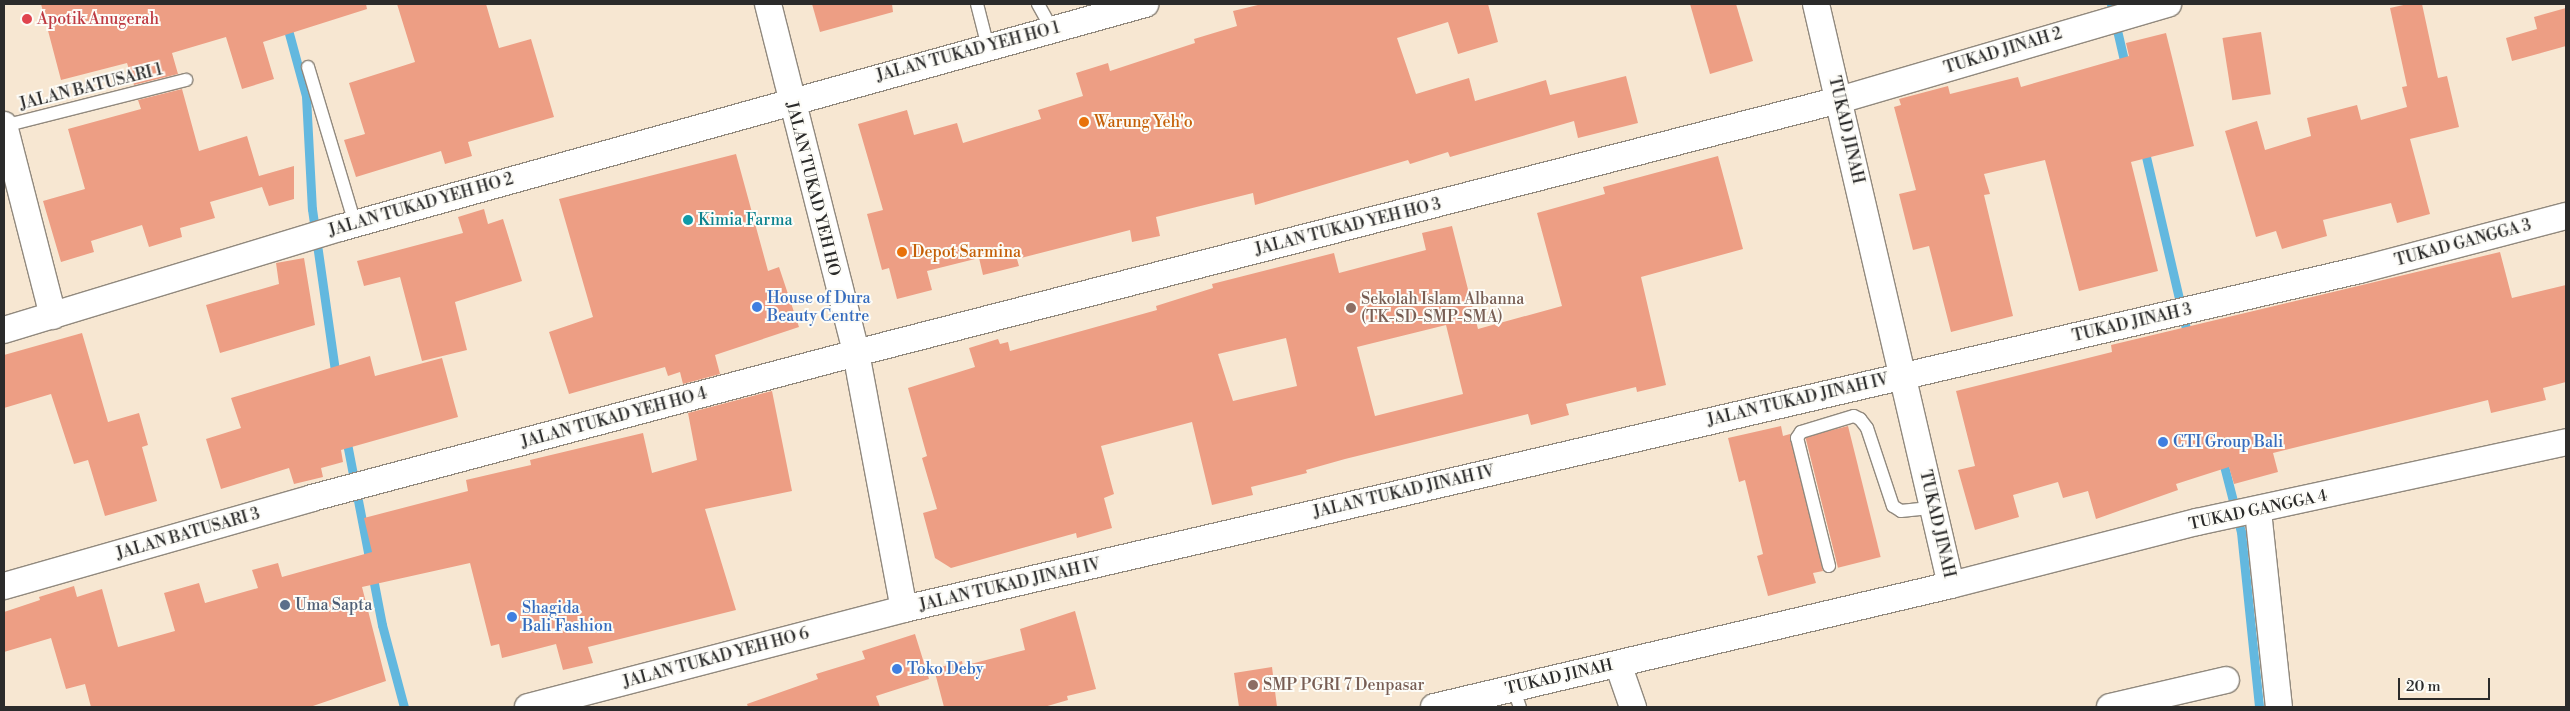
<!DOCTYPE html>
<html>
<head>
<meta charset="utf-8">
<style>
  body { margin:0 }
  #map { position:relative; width:2570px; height:711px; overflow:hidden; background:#f7e7d2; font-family:"Libre Bodoni",serif }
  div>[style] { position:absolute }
  .stream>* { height:9px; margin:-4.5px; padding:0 4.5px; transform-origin:4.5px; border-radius:4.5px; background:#63b8df }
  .building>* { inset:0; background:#ed9e84; transform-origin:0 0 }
  .roads { filter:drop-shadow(1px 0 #91897e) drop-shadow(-1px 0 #91897e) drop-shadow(0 1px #91897e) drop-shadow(0 -1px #91897e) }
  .lane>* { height:12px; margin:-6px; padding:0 6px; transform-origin:6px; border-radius:6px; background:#fff }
  .street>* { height:26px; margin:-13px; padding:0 13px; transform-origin:13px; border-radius:13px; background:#fff }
  .dots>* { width:14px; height:14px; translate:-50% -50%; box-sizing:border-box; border:2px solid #fdfcf7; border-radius:50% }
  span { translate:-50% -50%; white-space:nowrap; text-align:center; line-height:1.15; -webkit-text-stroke:4px #fdfcf7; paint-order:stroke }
  .health-label { font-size:16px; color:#be3a42 }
  .left { translate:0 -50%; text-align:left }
  .street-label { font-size:16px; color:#2b2b2b }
  .food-label { font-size:16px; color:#c56008 }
  .culture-label { font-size:16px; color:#0d838f }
  .shop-label { font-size:16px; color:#366cbe }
  .education-label { font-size:16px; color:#785e54 }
  .service-label { font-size:16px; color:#4e5e75 }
  .frame { position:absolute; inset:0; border:5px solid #2b2b2b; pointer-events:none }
  .scale { position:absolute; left:2398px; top:678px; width:92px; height:22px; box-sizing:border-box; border:2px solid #2b2b2b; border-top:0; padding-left:6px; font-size:15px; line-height:18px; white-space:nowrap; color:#2b2b2b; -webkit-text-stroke:4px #fdfcf7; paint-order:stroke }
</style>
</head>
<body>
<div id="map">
  <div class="stream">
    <div style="left:281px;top:4px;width:95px;rotate:74.8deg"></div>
    <div style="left:306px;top:96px;width:113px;rotate:87deg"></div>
    <div style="left:312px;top:209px;width:171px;rotate:81.9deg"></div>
    <div style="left:2111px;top:4px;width:67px;rotate:77deg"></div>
    <div style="left:2144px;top:148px;width:194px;rotate:76.9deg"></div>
    <div style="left:346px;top:438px;width:190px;rotate:79.1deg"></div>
    <div style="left:382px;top:625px;width:85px;rotate:75deg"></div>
    <div style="left:2222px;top:458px;width:76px;rotate:75.6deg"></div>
    <div style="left:2241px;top:532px;width:176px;rotate:84.1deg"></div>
  </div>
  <div class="building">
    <div style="clip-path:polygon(41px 4px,366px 4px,367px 9px,263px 42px,274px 79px,242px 89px,226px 37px,172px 53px,178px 74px,134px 85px,127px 63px,61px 80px)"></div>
    <div style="clip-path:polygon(397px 4px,486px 4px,499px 48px,531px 39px,554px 117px,468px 142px,472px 156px,445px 164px,441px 151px,356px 177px,344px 140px,365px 134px,349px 83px,415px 62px)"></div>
    <div style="clip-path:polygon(812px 4px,892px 4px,893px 12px,820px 32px)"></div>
    <div style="clip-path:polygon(1262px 4px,1488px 4px,1498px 42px,1458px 54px,1448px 22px,1397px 38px,1416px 94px,1469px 78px,1475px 101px,1546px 80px,1550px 95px,1626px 76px,1638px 123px,1578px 138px,1574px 121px,1450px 157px,1448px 152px,1410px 164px,1408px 160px,1255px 205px,1253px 193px,1156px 217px,1160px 236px,1132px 242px,1130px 230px,1017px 259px,1019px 266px,983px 275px,979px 258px,927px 271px,932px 290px,897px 299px,889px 268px,882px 270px,867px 214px,883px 210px,858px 124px,907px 110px,914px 135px,957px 123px,963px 143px,1041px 119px,1038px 110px,1083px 96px,1076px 73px,1108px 63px,1110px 71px,1195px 43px,1194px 39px,1237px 26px,1233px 11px)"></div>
    <div style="clip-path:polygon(1690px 4px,1736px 4px,1753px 61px,1710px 74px)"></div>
    <div style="clip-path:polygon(2408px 4px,2422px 4px,2438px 78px,2447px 76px,2459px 127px,2410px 139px,2430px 214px,2397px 223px,2391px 203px,2323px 220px,2327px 236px,2282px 249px,2276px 231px,2256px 237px,2225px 131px,2257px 121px,2265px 150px,2311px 136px,2307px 118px,2357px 105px,2361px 120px,2407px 107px,2402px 87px,2407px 86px,2390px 8px)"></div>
    <div style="clip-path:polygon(2566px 8px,2566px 46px,2512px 61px,2506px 38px,2537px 29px,2534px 17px)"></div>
    <div style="left:2261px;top:32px;width:63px;height:39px;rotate:81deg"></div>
    <div style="clip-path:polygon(2166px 33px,2194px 146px,2131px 162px,2158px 271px,2079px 291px,2045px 160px,1984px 174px,1990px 194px,1984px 195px,2013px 316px,1951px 332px,1929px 246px,1913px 250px,1899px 194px,1916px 190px,1894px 107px,1901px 105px,1899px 99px,1948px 86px,1950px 94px,2018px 77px,2021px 87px,2129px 56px,2126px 43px)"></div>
    <div style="clip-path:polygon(182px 89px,199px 151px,247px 136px,259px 176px,294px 166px,294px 199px,269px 206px,262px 187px,210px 202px,215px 218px,180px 228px,182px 237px,149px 247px,142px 225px,91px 241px,94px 252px,61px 262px,43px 201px,85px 189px,68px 129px,141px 109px,138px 100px)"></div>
    <div style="clip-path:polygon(736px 154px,768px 271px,779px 267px,799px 327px,715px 355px,720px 374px,683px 384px,680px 372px,668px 376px,665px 367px,569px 394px,549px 332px,593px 317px,559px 199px)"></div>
    <div style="clip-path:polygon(evenodd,1718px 156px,1743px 249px,1641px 277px,1666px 385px,1637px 392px,1636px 387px,1566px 404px,1569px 415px,1531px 425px,1528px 414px,1345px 459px,1306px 470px,1307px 473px,1251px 487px,1253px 495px,1212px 505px,1192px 422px,1101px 446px,1114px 494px,1104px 498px,1112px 528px,1077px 538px,1076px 533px,951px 568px,935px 558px,923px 513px,937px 509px,922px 458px,927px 456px,908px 388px,975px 367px,969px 348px,998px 339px,1000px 344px,1008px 342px,1010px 351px,1157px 310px,1156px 306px,1213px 288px,1212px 284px,1334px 253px,1339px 273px,1426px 250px,1422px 233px,1452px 226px,1478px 329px,1562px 306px,1537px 213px,1605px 194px,1603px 187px,1718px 156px,1446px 325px,1463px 394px,1375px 416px,1357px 347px,1446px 325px,1718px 156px,1286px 338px,1297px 386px,1233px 401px,1218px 354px,1286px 338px)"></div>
    <div style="clip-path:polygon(484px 209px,488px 224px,503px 219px,522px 281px,455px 302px,467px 350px,422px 361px,400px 277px,364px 286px,357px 261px,463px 233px,458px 217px)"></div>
    <div style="clip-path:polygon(2500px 252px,2512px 298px,2566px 285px,2566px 382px,2543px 388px,2546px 400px,2491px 413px,2488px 400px,2273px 453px,2278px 472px,2234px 484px,2229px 467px,2176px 484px,2178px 490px,2096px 519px,2088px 491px,2063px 498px,2058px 482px,2013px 495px,2019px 517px,1975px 530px,1958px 470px,1975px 466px,1956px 391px,2112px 352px,2111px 345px)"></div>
    <div style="clip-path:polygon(304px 258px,315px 325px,220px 353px,206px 305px,279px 284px,276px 263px)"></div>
    <div style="clip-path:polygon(82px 333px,108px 422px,139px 413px,148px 445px,142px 447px,157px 501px,105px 516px,88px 460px,74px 464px,51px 394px,4px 408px,4px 355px)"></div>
    <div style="clip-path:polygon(370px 356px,375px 376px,442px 358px,458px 417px,341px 450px,343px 462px,321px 468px,323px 477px,294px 484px,289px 468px,221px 489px,206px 439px,241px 428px,231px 398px)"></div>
    <div style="clip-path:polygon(772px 391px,792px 491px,705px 509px,736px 610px,588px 647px,593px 663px,563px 670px,556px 644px,502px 658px,499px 644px,491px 646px,470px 563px,362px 587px,386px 681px,310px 707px,91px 707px,85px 684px,66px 689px,51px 638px,4px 652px,4px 612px,40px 600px,39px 597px,74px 586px,77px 597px,102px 589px,118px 647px,175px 631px,164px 593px,199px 583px,205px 603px,258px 588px,252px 570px,278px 563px,282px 577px,372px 552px,364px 518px,468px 491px,466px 480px,531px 465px,530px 460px,643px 433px,652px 473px,697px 460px,688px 413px)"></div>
    <div style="clip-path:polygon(1781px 426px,1783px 436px,1790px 434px,1823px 571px,1813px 573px,1816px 583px,1768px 596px,1757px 556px,1763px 554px,1745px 480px,1739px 482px,1728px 438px)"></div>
    <div style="left:1848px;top:426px;width:135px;height:44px;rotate:76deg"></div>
    <div style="clip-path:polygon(1075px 611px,1096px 689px,1067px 696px,1068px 700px,1044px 707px,944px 707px,934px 669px,962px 661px,963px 666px,1025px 650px,1020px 629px)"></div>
    <div style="clip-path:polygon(915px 634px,929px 679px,876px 696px,880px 707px,748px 707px,747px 704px,818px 679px,816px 674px,865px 659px,862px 651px)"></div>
    <div style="clip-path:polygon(1272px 667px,1277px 707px,1239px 707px,1234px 673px)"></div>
  </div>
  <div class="roads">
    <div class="lane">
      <div style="left:977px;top:4px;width:44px;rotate:75.7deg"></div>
      <div style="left:1038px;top:4px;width:29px;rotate:61deg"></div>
      <div style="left:308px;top:67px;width:164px;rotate:73.3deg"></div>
      <div style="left:4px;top:126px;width:188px;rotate:-14.2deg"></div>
      <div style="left:1829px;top:566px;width:132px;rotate:-104deg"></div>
      <div style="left:1797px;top:438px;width:7px;rotate:-56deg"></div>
      <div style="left:1801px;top:432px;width:55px;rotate:-16.8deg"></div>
      <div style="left:1854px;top:416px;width:7px;rotate:27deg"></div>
      <div style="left:1860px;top:419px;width:11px;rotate:52deg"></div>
      <div style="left:1867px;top:428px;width:82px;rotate:71.6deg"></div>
      <div style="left:1893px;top:506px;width:9px;rotate:32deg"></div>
      <div style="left:1901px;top:511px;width:31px;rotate:-6deg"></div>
      <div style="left:1513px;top:687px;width:21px;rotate:71deg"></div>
    </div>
    <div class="street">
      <div style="left:768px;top:4px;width:360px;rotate:75.8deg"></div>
      <div style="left:856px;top:353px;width:260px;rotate:79.4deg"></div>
      <div style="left:1816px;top:4px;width:596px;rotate:76.92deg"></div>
      <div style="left:4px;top:125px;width:197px;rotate:75.6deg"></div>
      <div style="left:4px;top:330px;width:351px;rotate:-16.9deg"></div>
      <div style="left:340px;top:228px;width:836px;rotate:-15.55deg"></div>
      <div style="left:2258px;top:511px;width:197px;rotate:83.9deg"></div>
      <div style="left:4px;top:586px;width:320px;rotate:-15.9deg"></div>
      <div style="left:312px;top:498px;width:563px;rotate:-14.92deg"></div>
      <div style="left:856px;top:353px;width:1015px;rotate:-14.43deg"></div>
      <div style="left:1839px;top:100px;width:343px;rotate:-16.3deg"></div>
      <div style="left:1618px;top:664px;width:46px;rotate:70.8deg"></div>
      <div style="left:528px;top:707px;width:389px;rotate:-14.6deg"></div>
      <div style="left:904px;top:609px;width:1495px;rotate:-13.11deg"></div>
      <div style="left:2360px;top:270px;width:213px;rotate:-14.7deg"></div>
      <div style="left:1434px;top:707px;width:531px;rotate:-13.28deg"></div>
      <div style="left:1951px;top:585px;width:254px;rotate:-14.4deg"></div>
      <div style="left:2197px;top:522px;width:378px;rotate:-12.2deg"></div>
      <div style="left:2110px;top:707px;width:119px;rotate:-13.1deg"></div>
    </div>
  </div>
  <div class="dots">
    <div style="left:27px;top:19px;background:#e0444e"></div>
    <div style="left:1084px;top:122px;background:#e8710a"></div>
    <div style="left:688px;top:220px;background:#0f9aa8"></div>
    <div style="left:902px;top:252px;background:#e8710a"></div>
    <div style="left:757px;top:307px;background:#3f7fe0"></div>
    <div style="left:1351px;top:308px;background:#8d6e63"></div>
    <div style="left:2163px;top:442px;background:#3f7fe0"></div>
    <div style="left:285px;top:605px;background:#5c6f8a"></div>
    <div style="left:512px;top:617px;background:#3f7fe0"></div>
    <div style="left:897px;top:669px;background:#3f7fe0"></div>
    <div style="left:1253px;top:685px;background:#8d6e63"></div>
  </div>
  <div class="health-label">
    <span class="left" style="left:37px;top:19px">Apotik Anugerah</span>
  </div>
  <div class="street-label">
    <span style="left:2003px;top:51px;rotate:-17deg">TUKAD JINAH 2</span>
    <span style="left:968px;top:52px;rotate:-15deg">JALAN TUKAD YEH HO 1</span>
    <span style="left:91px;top:87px;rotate:-14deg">JALAN BATUSARI 1</span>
    <span style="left:1846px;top:130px;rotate:77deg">TUKAD JINAH</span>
    <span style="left:813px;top:189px;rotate:76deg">JALAN TUKAD YEH HO</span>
    <span style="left:421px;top:205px;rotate:-16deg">JALAN TUKAD YEH HO 2</span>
    <span style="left:1348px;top:227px;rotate:-14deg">JALAN TUKAD YEH HO 3</span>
    <span style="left:2463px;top:243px;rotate:-15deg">TUKAD GANGGA 3</span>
    <span style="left:2132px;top:323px;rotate:-13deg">TUKAD JINAH 3</span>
    <span style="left:1798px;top:400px;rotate:-13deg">JALAN TUKAD JINAH IV</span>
    <span style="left:614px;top:418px;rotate:-15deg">JALAN TUKAD YEH HO 4</span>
    <span style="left:1404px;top:492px;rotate:-13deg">JALAN TUKAD JINAH IV</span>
    <span style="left:2258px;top:510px;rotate:-12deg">TUKAD GANGGA 4</span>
    <span style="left:1937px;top:524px;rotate:77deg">TUKAD JINAH</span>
    <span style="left:188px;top:534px;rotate:-16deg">JALAN BATUSARI 3</span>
    <span style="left:1010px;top:585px;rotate:-13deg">JALAN TUKAD JINAH IV</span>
    <span style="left:716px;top:658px;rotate:-15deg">JALAN TUKAD YEH HO 6</span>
    <span style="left:1559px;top:677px;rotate:-13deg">TUKAD JINAH</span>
  </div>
  <div class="food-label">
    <span class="left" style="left:1094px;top:122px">Warung Yeh'o</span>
    <span class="left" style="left:912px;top:252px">Depot Sarmina</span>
  </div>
  <div class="culture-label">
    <span class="left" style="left:698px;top:220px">Kimia Farma</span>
  </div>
  <div class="shop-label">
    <span class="left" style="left:767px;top:307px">House of Dura<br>Beauty Centre</span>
    <span class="left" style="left:2173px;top:442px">CTI Group Bali</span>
    <span class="left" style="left:522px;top:617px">Shagida<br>Bali Fashion</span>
    <span class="left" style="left:907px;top:669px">Toko Deby</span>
  </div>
  <div class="education-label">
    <span class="left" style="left:1361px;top:308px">Sekolah Islam Albanna<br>(TK-SD-SMP-SMA)</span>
    <span class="left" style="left:1263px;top:685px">SMP PGRI 7 Denpasar</span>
  </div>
  <div class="service-label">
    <span class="left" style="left:295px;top:605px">Uma Sapta</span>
  </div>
  <div class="frame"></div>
  <div class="scale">20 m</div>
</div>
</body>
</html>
